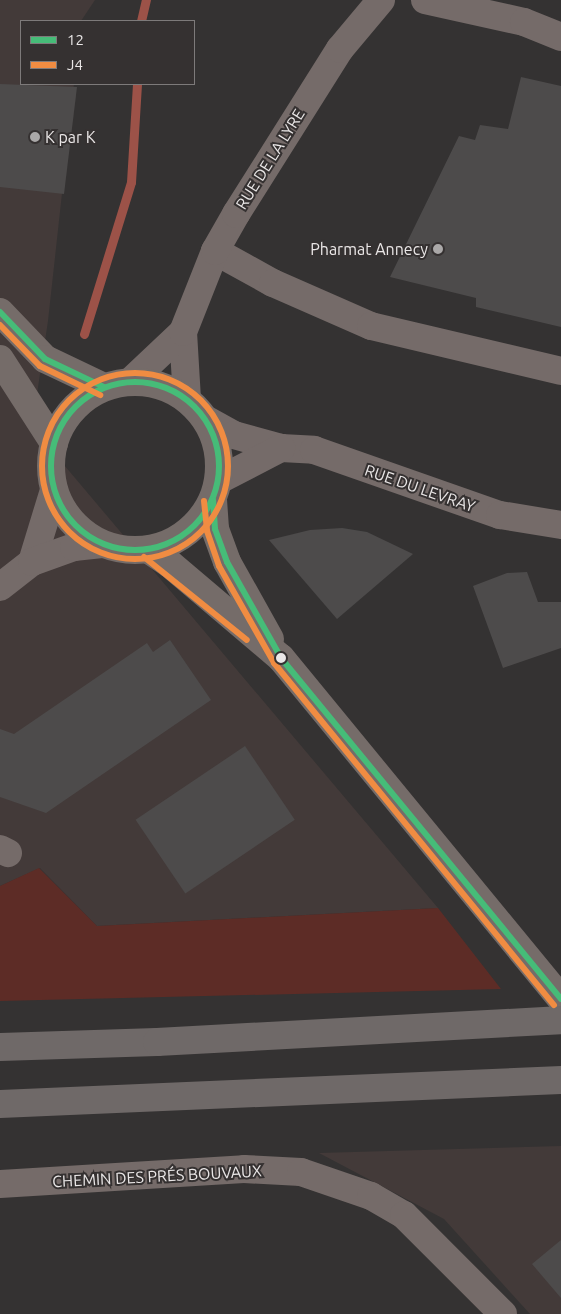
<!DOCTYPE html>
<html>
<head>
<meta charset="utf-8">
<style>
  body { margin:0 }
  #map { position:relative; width:561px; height:1314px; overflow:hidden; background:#343232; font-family:Ubuntu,sans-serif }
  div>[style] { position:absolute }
  .built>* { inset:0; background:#433a39 }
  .green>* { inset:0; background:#5d2c26 }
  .stream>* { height:9px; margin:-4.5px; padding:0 4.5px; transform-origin:4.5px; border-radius:4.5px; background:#9c5248 }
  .building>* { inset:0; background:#4d4b4b; transform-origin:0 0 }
  .minor>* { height:28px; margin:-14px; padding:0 14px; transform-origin:14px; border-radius:14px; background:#756b69 }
  .major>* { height:28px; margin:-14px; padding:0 14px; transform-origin:14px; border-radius:14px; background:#756c69 }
  .major>.ring { margin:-14px; padding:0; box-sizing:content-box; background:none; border:28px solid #756c69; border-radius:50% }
  .highway>* { height:28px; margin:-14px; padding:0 14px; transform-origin:14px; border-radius:14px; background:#6f6968 }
  .bus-1>* { height:6px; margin:-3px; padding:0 3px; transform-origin:3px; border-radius:3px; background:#46bc78 }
  .bus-1>.ring { margin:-3px; padding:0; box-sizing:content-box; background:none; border:6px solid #46bc78; border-radius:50% }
  .bus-2>* { height:6px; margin:-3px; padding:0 3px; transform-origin:3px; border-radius:3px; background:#f08c42 }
  .bus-2>.ring { margin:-3px; padding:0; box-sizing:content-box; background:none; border:6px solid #f08c42; border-radius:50% }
  .dots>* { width:14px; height:14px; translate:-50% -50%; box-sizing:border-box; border:2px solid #353131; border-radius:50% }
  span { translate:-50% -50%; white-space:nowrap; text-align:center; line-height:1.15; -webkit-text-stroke:4px #353131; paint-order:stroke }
  .poi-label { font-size:16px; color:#eae7e7 }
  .left { translate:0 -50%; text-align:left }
  .right { translate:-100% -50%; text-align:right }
  .street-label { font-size:16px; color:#eae7e7 }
  .legend { position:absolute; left:20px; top:20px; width:175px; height:65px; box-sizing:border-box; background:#353131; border:1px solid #7d7a7a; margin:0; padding:6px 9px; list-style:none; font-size:15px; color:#eae7e7 }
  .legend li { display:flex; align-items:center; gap:10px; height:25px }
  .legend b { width:25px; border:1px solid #7d7a7a }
</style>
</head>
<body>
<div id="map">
  <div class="built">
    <div style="clip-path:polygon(0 0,95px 0,81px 21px,21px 21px,21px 84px,74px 84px,48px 321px,32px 427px,438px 908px,97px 926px,40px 868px,0 886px)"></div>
    <div style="clip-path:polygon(561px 1146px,561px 1314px,530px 1314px,444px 1219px,319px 1153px)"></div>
  </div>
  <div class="green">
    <div style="clip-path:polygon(39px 868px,97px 926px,438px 908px,501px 989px,0 1001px,0 886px)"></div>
  </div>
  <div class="stream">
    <div style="left:141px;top:21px;width:22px;rotate:-77deg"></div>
    <div style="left:84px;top:334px;width:159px;rotate:-72.8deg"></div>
    <div style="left:131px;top:182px;width:98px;rotate:-86.5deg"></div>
  </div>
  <div class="building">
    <div style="clip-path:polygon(521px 77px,561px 86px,561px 327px,476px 307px,476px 298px,390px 277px,459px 136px,475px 140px,480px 125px,508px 129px)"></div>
    <div style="clip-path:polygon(0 84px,77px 87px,64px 194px,0 187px)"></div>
    <div style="clip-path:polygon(342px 528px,367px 532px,413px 554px,337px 619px,269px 540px,310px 530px)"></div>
    <div style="clip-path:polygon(527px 572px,538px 602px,561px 602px,561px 648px,503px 668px,473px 586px,507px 573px)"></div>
    <div style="clip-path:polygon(170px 640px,211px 700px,46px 813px,0 797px,0 729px,14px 734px,147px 643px,153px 652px)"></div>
    <div style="left:245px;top:746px;width:89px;height:132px;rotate:56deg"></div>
    <div style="clip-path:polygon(561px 1240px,561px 1298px,532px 1264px)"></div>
  </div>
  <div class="minor">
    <div style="left:425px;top:0;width:101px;rotate:12.5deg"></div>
    <div style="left:524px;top:22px;width:40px;rotate:22deg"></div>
    <div style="left:215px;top:251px;width:66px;rotate:28.9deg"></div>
    <div style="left:273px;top:283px;width:107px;rotate:23.7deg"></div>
    <div style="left:371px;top:326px;width:195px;rotate:13.3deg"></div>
    <div style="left:183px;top:332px;width:67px;rotate:86.6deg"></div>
    <div style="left:131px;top:381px;width:71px;rotate:-43.3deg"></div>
    <div style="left:183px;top:332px;width:87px;rotate:-68.4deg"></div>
    <div style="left:215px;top:251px;width:43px;rotate:-60.4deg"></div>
    <div style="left:236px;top:214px;width:195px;rotate:-57.8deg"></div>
    <div style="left:340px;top:49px;width:64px;rotate:-50.1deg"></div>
    <div style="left:207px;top:420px;width:31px;rotate:29deg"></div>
    <div style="left:234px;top:435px;width:49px;rotate:15.5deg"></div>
    <div style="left:281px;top:448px;width:33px;rotate:3deg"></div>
    <div style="left:314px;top:450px;width:197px;rotate:19.3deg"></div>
    <div style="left:500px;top:515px;width:62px;rotate:9.3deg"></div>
    <div style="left:219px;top:480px;width:70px;rotate:-27.3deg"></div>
    <div style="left:32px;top:562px;width:75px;rotate:-73deg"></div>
    <div style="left:0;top:587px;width:41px;rotate:-38deg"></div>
    <div style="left:32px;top:562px;width:45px;rotate:-19.7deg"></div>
    <div style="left:74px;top:547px;width:28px;rotate:-6deg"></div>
    <div style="left:0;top:849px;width:9px;rotate:27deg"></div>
    <div style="left:0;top:1184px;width:244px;rotate:-3.5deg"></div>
    <div style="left:244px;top:1169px;width:57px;rotate:3deg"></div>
    <div style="left:301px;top:1172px;width:74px;rotate:18.9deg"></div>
    <div style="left:371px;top:1196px;width:38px;rotate:30deg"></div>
    <div style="left:404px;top:1215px;width:140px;rotate:45deg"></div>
  </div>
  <div class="major">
    <div style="left:0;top:312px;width:65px;rotate:46.2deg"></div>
    <div style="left:45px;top:359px;width:65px;rotate:25.4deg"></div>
    <div style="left:0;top:359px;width:100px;rotate:57.3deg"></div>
    <div class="ring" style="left:51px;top:382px;width:140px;height:140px"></div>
    <div style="left:213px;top:500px;width:29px;rotate:86deg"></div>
    <div style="left:215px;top:529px;width:35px;rotate:70deg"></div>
    <div style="left:227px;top:562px;width:88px;rotate:60.8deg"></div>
    <div style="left:149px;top:550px;width:25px;rotate:34deg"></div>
    <div style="left:170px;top:564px;width:145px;rotate:40.3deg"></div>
    <div style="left:281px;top:658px;width:441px;rotate:50.6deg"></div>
  </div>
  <div class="highway">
    <div style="left:0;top:1047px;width:157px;rotate:-1.8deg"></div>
    <div style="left:157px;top:1042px;width:405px;rotate:-3.1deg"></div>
    <div style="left:0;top:1104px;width:562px;rotate:-2.45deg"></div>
  </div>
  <div class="bus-1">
    <div style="left:0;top:312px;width:65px;rotate:46.2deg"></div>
    <div style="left:45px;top:359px;width:65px;rotate:25.4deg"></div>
    <div class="ring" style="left:51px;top:382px;width:162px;height:162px"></div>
    <div style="left:213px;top:500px;width:29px;rotate:86deg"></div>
    <div style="left:215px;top:529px;width:35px;rotate:70deg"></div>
    <div style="left:227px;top:562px;width:110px;rotate:60.6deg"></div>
    <div style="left:281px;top:658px;width:441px;rotate:50.6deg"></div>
  </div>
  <div class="bus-2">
    <div style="left:0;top:325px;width:57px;rotate:45.7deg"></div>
    <div style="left:40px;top:366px;width:67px;rotate:25.8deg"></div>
    <div class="ring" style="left:42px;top:373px;width:180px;height:180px"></div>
    <div style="left:204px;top:501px;width:30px;rotate:84deg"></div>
    <div style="left:207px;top:531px;width:37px;rotate:71deg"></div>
    <div style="left:219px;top:566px;width:112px;rotate:60.4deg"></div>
    <div style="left:274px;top:663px;width:442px;rotate:50.7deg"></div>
    <div style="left:144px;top:557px;width:132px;rotate:38.9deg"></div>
  </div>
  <div class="dots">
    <div style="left:35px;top:137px;background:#aaa8a8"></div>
    <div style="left:438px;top:249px;background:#aaa8a8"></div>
    <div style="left:281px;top:658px;background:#eae7e7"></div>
  </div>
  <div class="poi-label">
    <span class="left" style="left:45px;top:137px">K par K</span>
    <span class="right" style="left:428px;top:249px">Pharmat Annecy</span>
  </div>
  <div class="street-label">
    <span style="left:270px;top:159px;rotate:-58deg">RUE DE LA LYRE</span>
    <span style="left:420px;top:488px;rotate:19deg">RUE DU LEVRAY</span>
    <span style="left:157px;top:1176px;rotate:-3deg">CHEMIN DES PRÉS BOUVAUX</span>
  </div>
  <ul class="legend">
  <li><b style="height:6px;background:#46bc78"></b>12</li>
  <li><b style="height:6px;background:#f08c42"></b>J4</li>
  </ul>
</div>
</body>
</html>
